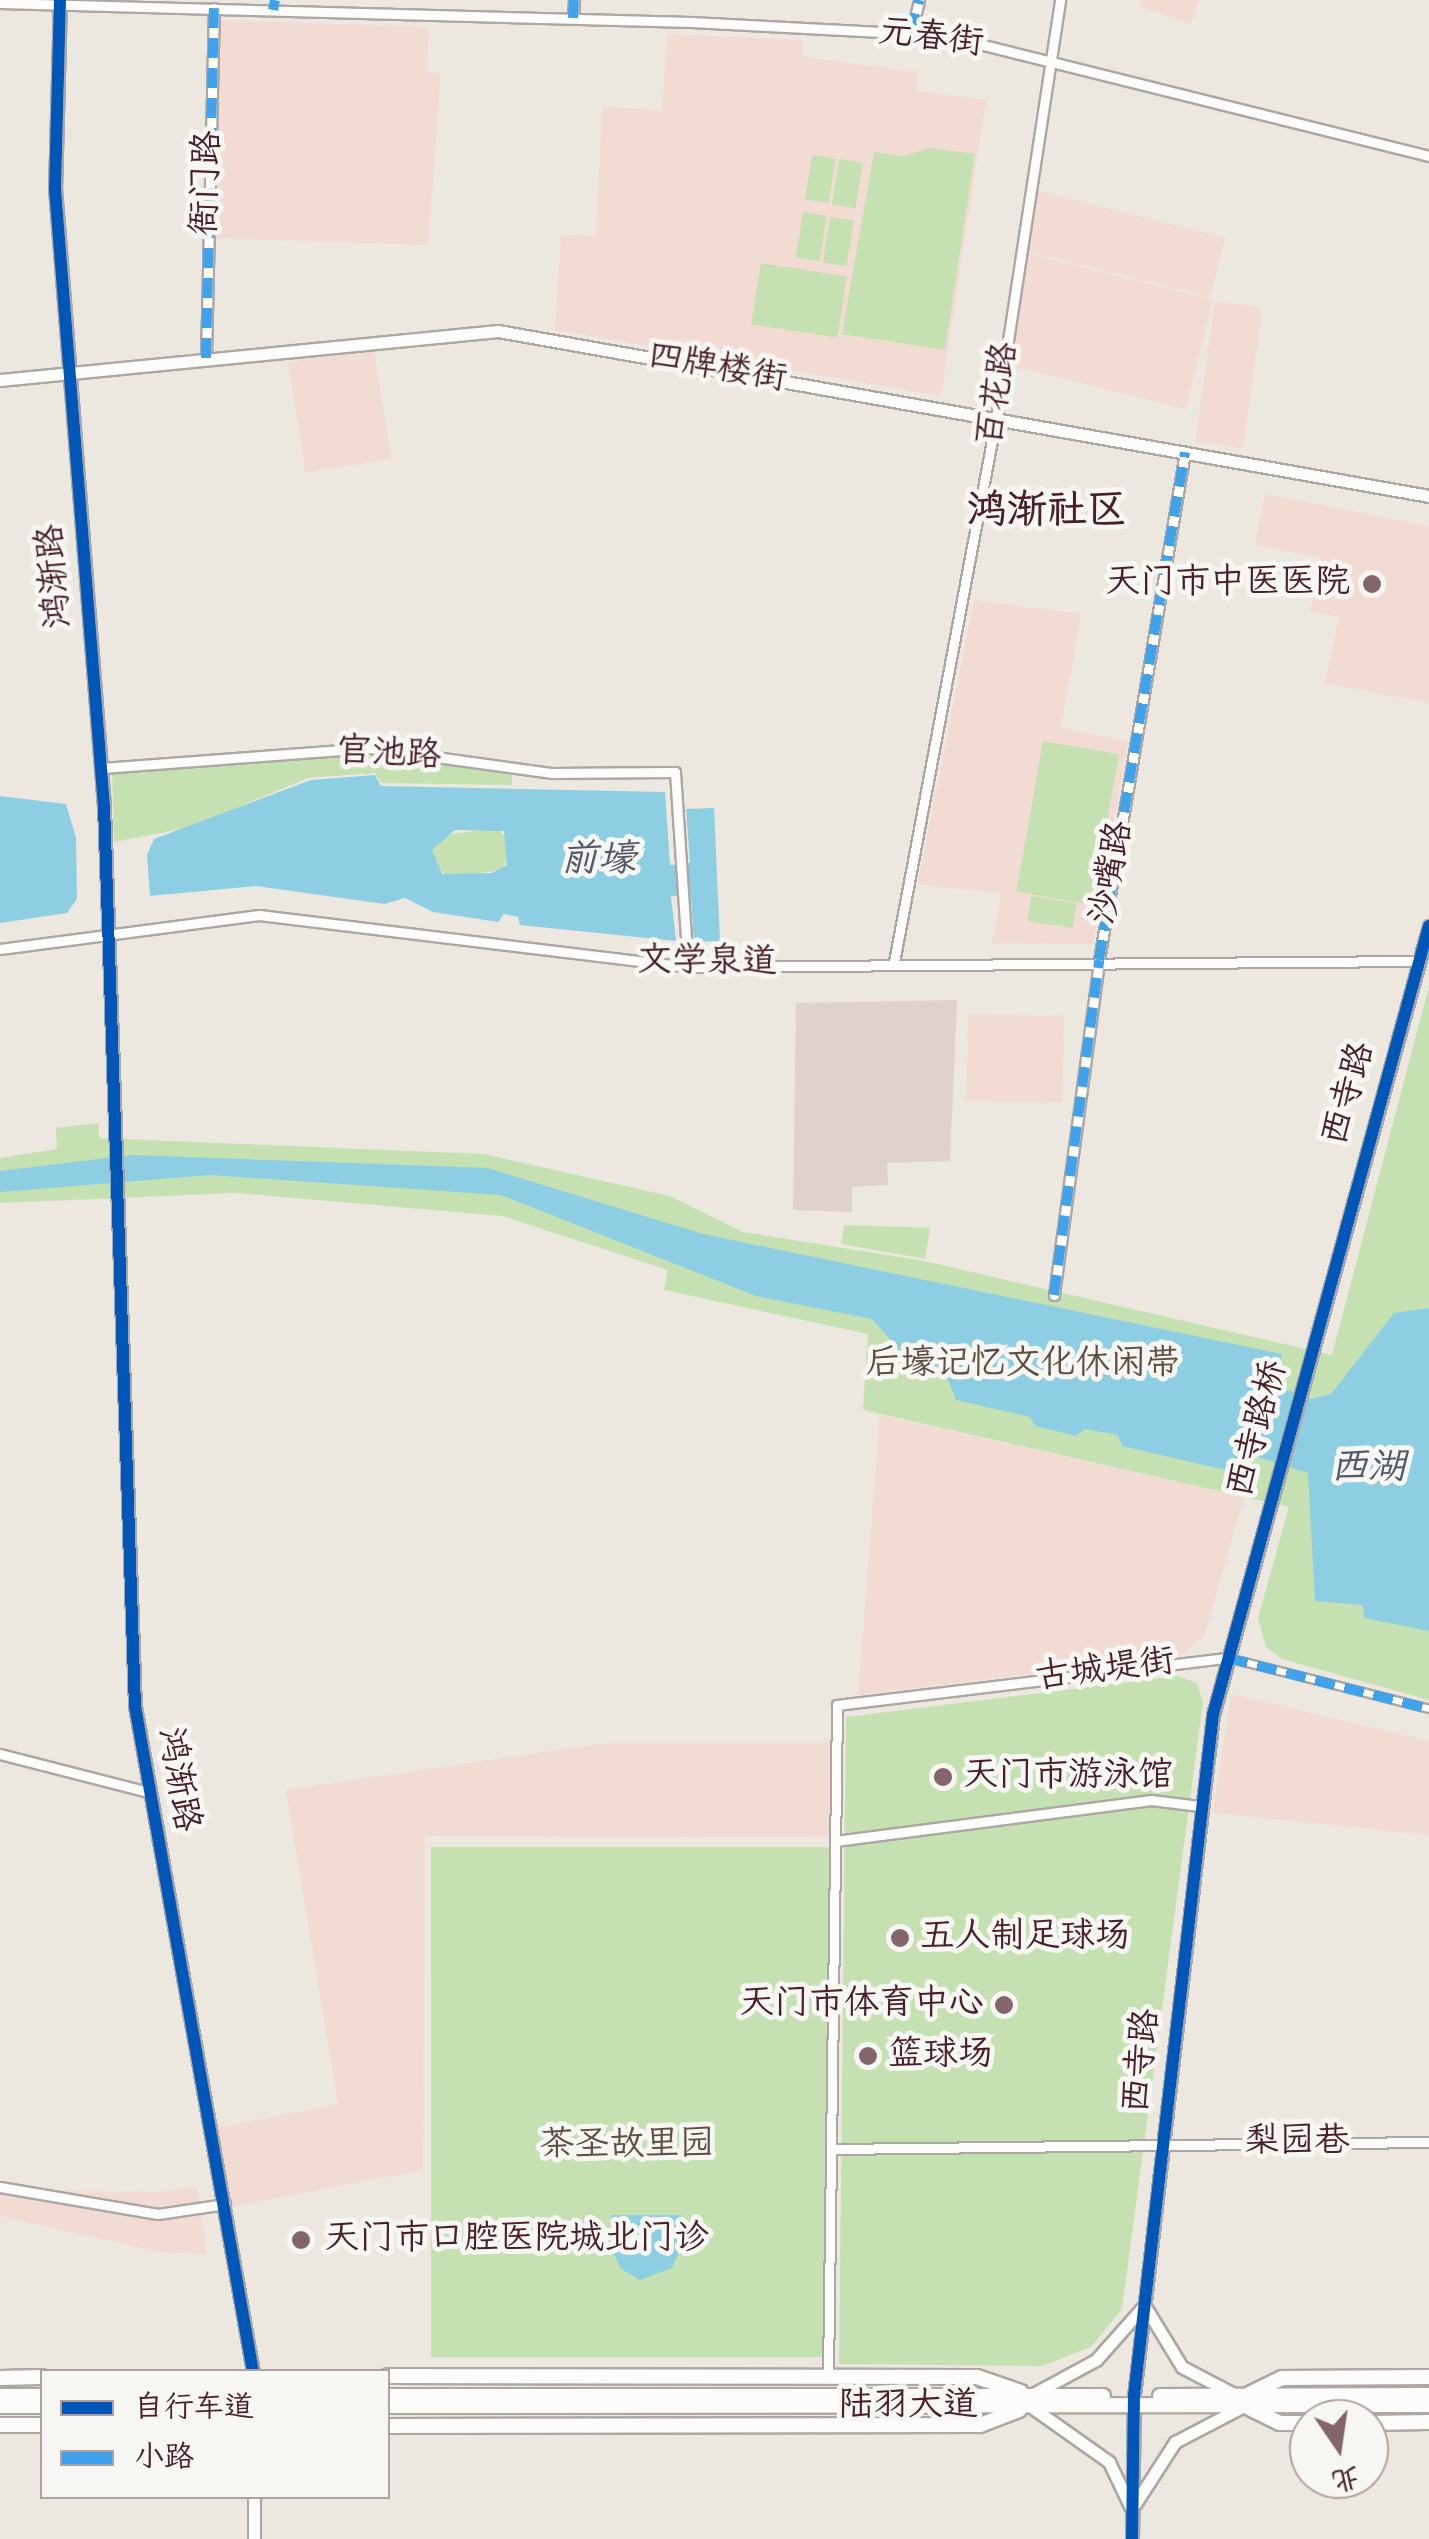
<!DOCTYPE html>
<html>
<head>
<meta charset="utf-8">
<style>
  body { margin:0 }
  #map { position:relative; width:1429px; height:2539px; overflow:hidden; background:#ece8df; font-family:"Indie Flower","LXGW WenKai TC",sans-serif }
  div>[style] { position:absolute }
  .built>* { inset:0; background:#f2dbd2; transform-origin:0 0 }
  .industrial>* { inset:0; background:#ded1ce }
  .green>* { inset:0; background:#c5e1b1; transform-origin:0 0 }
  .water>* { inset:0; background:#8dcee2 }
  .roads { filter:drop-shadow(2px 0 #ada6a2) drop-shadow(-2px 0 #ada6a2) drop-shadow(0 2px #ada6a2) drop-shadow(0 -2px #ada6a2) }
  .pedestrian>* { height:6px; margin:-3px; padding:0 3px; transform-origin:3px; border-radius:3px; background:#fcfcfa }
  .minor>* { height:9px; margin:-4.5px; padding:0 4.5px; transform-origin:4.5px; border-radius:4.5px; background:#fcfcfa }
  .tertiary>* { height:11px; margin:-5.5px; padding:0 5.5px; transform-origin:5.5px; border-radius:5.5px; background:#fcfcfa }
  .primary>* { height:14px; margin:-7px; padding:0 7px; transform-origin:7px; border-radius:7px; background:#fcfcfa }
  .quiet>* { height:10px; margin-top:-5px; transform-origin:0; background:repeating-linear-gradient(90deg,#40a2eb 0 20px,transparent 0 30px) }
  .cycleway>* { height:12px; margin:-6px; padding:0 6px; transform-origin:6px; border-radius:6px; background:#0057b8 }
  .dots>* { width:28px; height:28px; translate:-50% -50%; box-sizing:border-box; border:5px solid #f6f6f2; border-radius:50% }
  span { translate:-50% -50%; white-space:nowrap; text-align:center; line-height:1.15; -webkit-text-stroke:10px #f6f6f2; paint-order:stroke }
  .street-label { font-size:35px; color:#4a1f2b }
  .poi-label { font-size:35px; color:#4a1f2b }
  .right { translate:-100% -50%; text-align:right }
  .left { translate:0 -50%; text-align:left }
  .park-label { font-size:35px; color:#614e43 }
  .water-label { font-size:38px; color:#53586b; font-style:italic }
  .quarter-label { font-size:40px; color:#4a1f2b; font-weight:700 }
  .legend { position:absolute; left:40px; top:2369px; width:350px; height:130px; box-sizing:border-box; background:#f6f6f2; border:2px solid #b1a0a2; margin:0; padding:12px 18px; list-style:none; font-size:30px; color:#4a1f2b }
  .legend li { display:flex; align-items:center; gap:20px; height:50px }
  .legend b { width:50px; border:2px solid #b1a0a2 }
  .north { position:absolute; left:1289px; top:2399px; width:100px; height:100px; box-sizing:border-box; background:#f6f6f2; border:2px solid #b1a0a2; border-radius:50%; rotate:167deg; font-size:28px; font-weight:700; line-height:40px; text-align:center; color:#4a1f2b }
  .north::after { content:''; display:block; margin:auto; width:35px; height:45px; background:#83656a; clip-path:polygon(50% 0,100% 100%,50% 72%,0 100%) }
</style>
</head>
<body>
<div id="map">
  <div class="built">
    <div style="clip-path:polygon(1141px 0,1199px 0,1191px 24px,1139px 6px)"></div>
    <div style="clip-path:polygon(219px 20px,429px 27px,427px 73px,441px 74px,428px 245px,211px 238px)"></div>
    <div style="clip-path:polygon(667px 34px,803px 40px,803px 57px,918px 72px,917px 91px,986px 100px,941px 396px,555px 330px,561px 235px,596px 236px,602px 107px,662px 110px)"></div>
    <div style="left:1034px;top:190px;width:197px;height:61px;rotate:14deg"></div>
    <div style="left:1026px;top:253px;width:193px;height:113px;rotate:14deg"></div>
    <div style="left:1215px;top:301px;width:48px;height:142px;rotate:8deg"></div>
    <div style="left:374px;top:349px;width:111px;height:87px;rotate:81deg"></div>
    <div style="clip-path:polygon(1265px 494px,1429px 526px,1429px 703px,1325px 683px,1339px 617px,1310px 611px,1321px 558px,1255px 545px)"></div>
    <div style="clip-path:polygon(974px 600px,1081px 614px,1061px 728px,1128px 741px,1093px 944px,992px 943px,1001px 894px,918px 884px)"></div>
    <div style="left:968px;top:1014px;width:96px;height:87px;rotate:1deg"></div>
    <div style="clip-path:polygon(880px 1415px,1244px 1497px,1204px 1637px,1181px 1655px,858px 1695px)"></div>
    <div style="clip-path:polygon(1231px 1694px,1429px 1741px,1429px 1835px,1213px 1813px)"></div>
    <div style="clip-path:polygon(605px 1743px,830px 1743px,829px 1837px,425px 1836px,423px 2170px,231px 2207px,216px 2128px,338px 2104px,286px 1790px)"></div>
    <div style="clip-path:polygon(0 2181px,34px 2190px,162px 2192px,197px 2186px,207px 2254px,160px 2252px,0 2216px)"></div>
  </div>
  <div class="industrial">
    <div style="clip-path:polygon(957px 1000px,950px 1161px,887px 1163px,888px 1185px,852px 1187px,852px 1212px,793px 1210px,796px 1003px)"></div>
  </div>
  <div class="green">
    <div style="clip-path:polygon(931px 148px,975px 154px,945px 350px,842px 334px,874px 152px,903px 156px)"></div>
    <div style="left:812px;top:155px;width:24px;height:45px;rotate:9deg"></div>
    <div style="left:839px;top:159px;width:24px;height:46px;rotate:9deg"></div>
    <div style="left:803px;top:212px;width:24px;height:46px;rotate:9deg"></div>
    <div style="left:830px;top:217px;width:24px;height:46px;rotate:9deg"></div>
    <div style="left:761px;top:263px;width:87px;height:62px;rotate:9deg"></div>
    <div style="left:1043px;top:741px;width:77px;height:153px;rotate:10deg"></div>
    <div style="clip-path:polygon(376px 751px,512px 775px,512px 785px,381px 783px,375px 773px,308px 778px,191px 827px,114px 842px,112px 771px)"></div>
    <div style="clip-path:polygon(496px 828px,510px 841px,510px 858px,501px 870px,450px 877px,435px 867px,432px 850px,444px 835px)"></div>
    <div style="left:1031px;top:896px;width:46px;height:25px;rotate:9deg"></div>
    <div style="clip-path:polygon(1429px 986px,1429px 1700px,1282px 1659px,1266px 1647px,1258px 1618px,1289px 1507px,863px 1410px,868px 1334px,664px 1290px,668px 1270px,502px 1216px,236px 1193px,0 1203px,0 1158px,57px 1149px,56px 1128px,99px 1123px,99px 1138px,484px 1154px,670px 1196px,743px 1232px,924px 1261px,1332px 1355px)"></div>
    <div style="clip-path:polygon(844px 1225px,930px 1228px,925px 1259px,841px 1244px)"></div>
    <div style="clip-path:polygon(1177px 1676px,1197px 1683px,1203px 1702px,1122px 2309px,1091px 2347px,1042px 2366px,839px 2364px,846px 1717px)"></div>
    <div style="left:431px;top:1847px;width:398px;height:510px"></div>
  </div>
  <div class="water">
    <div style="clip-path:polygon(evenodd,375px 775px,381px 786px,665px 792px,670px 865px,690px 863px,686px 809px,714px 808px,720px 941px,694px 942px,691px 896px,671px 896px,676px 941px,520px 925px,518px 917px,504px 914px,498px 922px,433px 912px,405px 898px,384px 904px,256px 886px,150px 896px,147px 855px,154px 839px,311px 780px,375px 775px,455px 830px,504px 831px,507px 865px,492px 873px,442px 874px,432px 850px,455px 830px)"></div>
    <div style="clip-path:polygon(0 796px,66px 804px,76px 838px,77px 899px,67px 913px,0 923px)"></div>
    <div style="clip-path:polygon(132px 1155px,488px 1168px,703px 1234px,1282px 1354px,1274px 1385px,1311px 1399px,1331px 1394px,1394px 1313px,1429px 1308px,1429px 1631px,1364px 1618px,1363px 1605px,1315px 1601px,1308px 1473px,1258px 1457px,1230px 1471px,1122px 1446px,1118px 1435px,1085px 1429px,1076px 1436px,1035px 1426px,1030px 1417px,956px 1400px,944px 1370px,911px 1363px,872px 1319px,756px 1296px,501px 1195px,210px 1175px,0 1192px,0 1171px)"></div>
    <div style="clip-path:polygon(611px 2215px,681px 2215px,681px 2248px,672px 2268px,640px 2280px,621px 2269px,611px 2248px)"></div>
  </div>
  <div class="roads">
    <div class="pedestrian">
      <div style="left:1228px;top:1658px;width:207px;rotate:14.2deg"></div>
    </div>
    <div class="minor">
      <div style="left:0;top:3px;width:691px;rotate:1.58deg"></div>
      <div style="left:691px;top:22px;width:252px;rotate:3deg"></div>
      <div style="left:943px;top:35px;width:501px;rotate:13.98deg"></div>
      <div style="left:573px;top:18px;width:18px;rotate:-87deg"></div>
      <div style="left:911px;top:33px;width:34px;rotate:-76deg"></div>
      <div style="left:206px;top:358px;width:350px;rotate:-88.7deg"></div>
      <div style="left:102px;top:768px;width:270px;rotate:-4.3deg"></div>
      <div style="left:371px;top:748px;width:183px;rotate:7.9deg"></div>
      <div style="left:552px;top:773px;width:123px;rotate:-0.5deg"></div>
      <div style="left:675px;top:772px;width:195px;rotate:86.2deg"></div>
      <div style="left:0;top:949px;width:261px;rotate:-7.5deg"></div>
      <div style="left:259px;top:915px;width:432px;rotate:6.9deg"></div>
      <div style="left:688px;top:967px;width:730px;rotate:-0.47deg"></div>
      <div style="left:894px;top:962px;width:552px;rotate:-79.36deg"></div>
      <div style="left:996px;top:419px;width:424px;rotate:-81.3deg"></div>
      <div style="left:1054px;top:1295px;width:338px;rotate:-82.3deg"></div>
      <div style="left:1099px;top:960px;width:515px;rotate:-80.39deg"></div>
      <div style="left:0;top:1754px;width:153px;rotate:14.4deg"></div>
      <div style="left:835px;top:1841px;width:319px;rotate:-7.4deg"></div>
      <div style="left:1151px;top:1800px;width:49px;rotate:7deg"></div>
      <div style="left:831px;top:2149px;width:598px;rotate:-0.67deg"></div>
      <div style="left:0;top:2187px;width:160px;rotate:9.7deg"></div>
      <div style="left:158px;top:2214px;width:68px;rotate:-8.5deg"></div>
      <div style="left:828px;top:2375px;width:670px;rotate:-89.23deg"></div>
      <div style="left:837px;top:1705px;width:394px;rotate:-6.9deg"></div>
    </div>
    <div class="tertiary">
      <div style="left:60px;top:0;width:188px;rotate:91.5deg"></div>
      <div style="left:55px;top:188px;width:620px;rotate:85.47deg"></div>
      <div style="left:104px;top:806px;width:901px;rotate:88.03deg"></div>
      <div style="left:135px;top:1706px;width:676px;rotate:79.95deg"></div>
      <div style="left:0;top:380px;width:500px;rotate:-5.62deg"></div>
      <div style="left:498px;top:331px;width:946px;rotate:10.05deg"></div>
      <div style="left:1146px;top:2308px;width:69px;rotate:58.6deg"></div>
      <div style="left:1182px;top:2367px;width:56px;rotate:27.5deg"></div>
      <div style="left:1033px;top:2394px;width:72px;rotate:-28.4deg"></div>
      <div style="left:1096px;top:2360px;width:69px;rotate:-48.5deg"></div>
      <div style="left:1030px;top:2406px;width:97px;rotate:35.3deg"></div>
      <div style="left:1109px;top:2462px;width:49px;rotate:64.5deg"></div>
      <div style="left:254px;top:2496px;width:43px;rotate:90deg"></div>
      <div style="left:1135px;top:2504px;width:74px;rotate:-57.2deg"></div>
      <div style="left:1175px;top:2442px;width:78px;rotate:-27.6deg"></div>
      <div style="left:1132px;top:2539px;width:143px;rotate:-89.2deg"></div>
      <div style="left:1134px;top:2396px;width:686px;rotate:-83.38deg"></div>
      <div style="left:1213px;top:1715px;width:818px;rotate:-74.69deg"></div>
    </div>
    <div class="primary">
      <div style="left:388px;top:2376px;width:589px;rotate:0.1deg"></div>
      <div style="left:977px;top:2377px;width:46px;rotate:18.8deg"></div>
      <div style="left:0;top:2378px;width:42px;rotate:-1.4deg"></div>
      <div style="left:1249px;top:2394px;width:37px;rotate:-26deg"></div>
      <div style="left:1282px;top:2378px;width:147px;rotate:-0.4deg"></div>
      <div style="left:0;top:2396px;width:42px"></div>
      <div style="left:388px;top:2396px;width:715px"></div>
      <div style="left:1160px;top:2396px;width:269px;rotate:-0.2deg"></div>
      <div style="left:0;top:2406px;width:42px"></div>
      <div style="left:388px;top:2406px;width:1041px;rotate:-0.06deg"></div>
      <div style="left:1249px;top:2408px;width:34px;rotate:26deg"></div>
      <div style="left:1280px;top:2423px;width:29px"></div>
      <div style="left:1369px;top:2423px;width:60px;rotate:-1deg"></div>
      <div style="left:0;top:2425px;width:42px"></div>
      <div style="left:388px;top:2426px;width:592px;rotate:-0.1deg"></div>
      <div style="left:980px;top:2425px;width:42px;rotate:-21deg"></div>
    </div>
  </div>
  <div class="quiet">
    <div style="left:273px;top:10px;width:10px;rotate:-79deg"></div>
    <div style="left:573px;top:18px;width:18px;rotate:-87deg"></div>
    <div style="left:911px;top:33px;width:34px;rotate:-76deg"></div>
    <div style="left:206px;top:358px;width:350px;rotate:-88.7deg"></div>
    <div style="left:1054px;top:1295px;width:338px;rotate:-82.3deg"></div>
    <div style="left:1099px;top:960px;width:515px;rotate:-80.39deg"></div>
    <div style="left:1228px;top:1658px;width:207px;rotate:14.2deg"></div>
  </div>
  <div class="cycleway">
    <div style="left:60px;top:0;width:188px;rotate:91.5deg"></div>
    <div style="left:55px;top:188px;width:620px;rotate:85.47deg"></div>
    <div style="left:104px;top:806px;width:901px;rotate:88.03deg"></div>
    <div style="left:135px;top:1706px;width:676px;rotate:79.95deg"></div>
    <div style="left:1132px;top:2539px;width:143px;rotate:-89.2deg"></div>
    <div style="left:1134px;top:2396px;width:686px;rotate:-83.38deg"></div>
    <div style="left:1213px;top:1715px;width:818px;rotate:-74.69deg"></div>
  </div>
  <div class="dots">
    <div style="left:1372px;top:584px;background:#83656a"></div>
    <div style="left:943px;top:1777px;background:#83656a"></div>
    <div style="left:900px;top:1938px;background:#83656a"></div>
    <div style="left:1004px;top:2005px;background:#83656a"></div>
    <div style="left:868px;top:2056px;background:#83656a"></div>
    <div style="left:301px;top:2240px;background:#83656a"></div>
  </div>
  <div class="street-label">
    <span style="left:931px;top:39px;rotate:7deg">元春街</span>
    <span style="left:208px;top:183px;rotate:-88deg">衙门路</span>
    <span style="left:717px;top:369px;rotate:10deg">四牌楼街</span>
    <span style="left:999px;top:394px;rotate:-81deg">百花路</span>
    <span style="left:56px;top:576px;rotate:-95deg">鸿渐路</span>
    <span style="left:389px;top:755px;rotate:3deg">官池路</span>
    <span style="left:1113px;top:873px;rotate:-80deg">沙嘴路</span>
    <span style="left:707px;top:963px;rotate:1deg">文学泉道</span>
    <span style="left:1350px;top:1094px;rotate:-74deg">西寺路</span>
    <span style="left:1259px;top:1429px;rotate:-75deg">西寺路桥</span>
    <span style="left:1105px;top:1671px;rotate:-7deg">古城堤街</span>
    <span style="left:177px;top:1780px;rotate:80deg">鸿渐路</span>
    <span style="left:1143px;top:2061px;rotate:-84deg">西寺路</span>
    <span style="left:1297px;top:2143px">梨园巷</span>
    <span style="left:908px;top:2407px">陆羽大道</span>
  </div>
  <div class="poi-label">
    <span class="right" style="left:1350px;top:584px">天门市中医医院</span>
    <span class="left" style="left:963px;top:1777px">天门市游泳馆</span>
    <span class="left" style="left:920px;top:1938px">五人制足球场</span>
    <span class="right" style="left:984px;top:2005px">天门市体育中心</span>
    <span class="left" style="left:888px;top:2056px">篮球场</span>
    <span class="left" style="left:324px;top:2240px">天门市口腔医院城北门诊</span>
  </div>
  <div class="park-label">
    <span style="left:1023px;top:1365px">后壕记忆文化休闲带</span>
    <span style="left:627px;top:2146px">茶圣故里园</span>
  </div>
  <div class="water-label">
    <span style="left:598px;top:862px">前壕</span>
    <span style="left:1368px;top:1470px">西湖</span>
  </div>
  <div class="quarter-label">
    <span style="left:1047px;top:513px">鸿渐社区</span>
  </div>
  <ul class="legend">
  <li><b style="height:12px;background:#0057b8"></b>自行车道</li>
  <li><b style="height:12px;background:#40a2eb"></b>小路</li>
  </ul>
  <div class="north">北</div>
</div>
</body>
</html>
